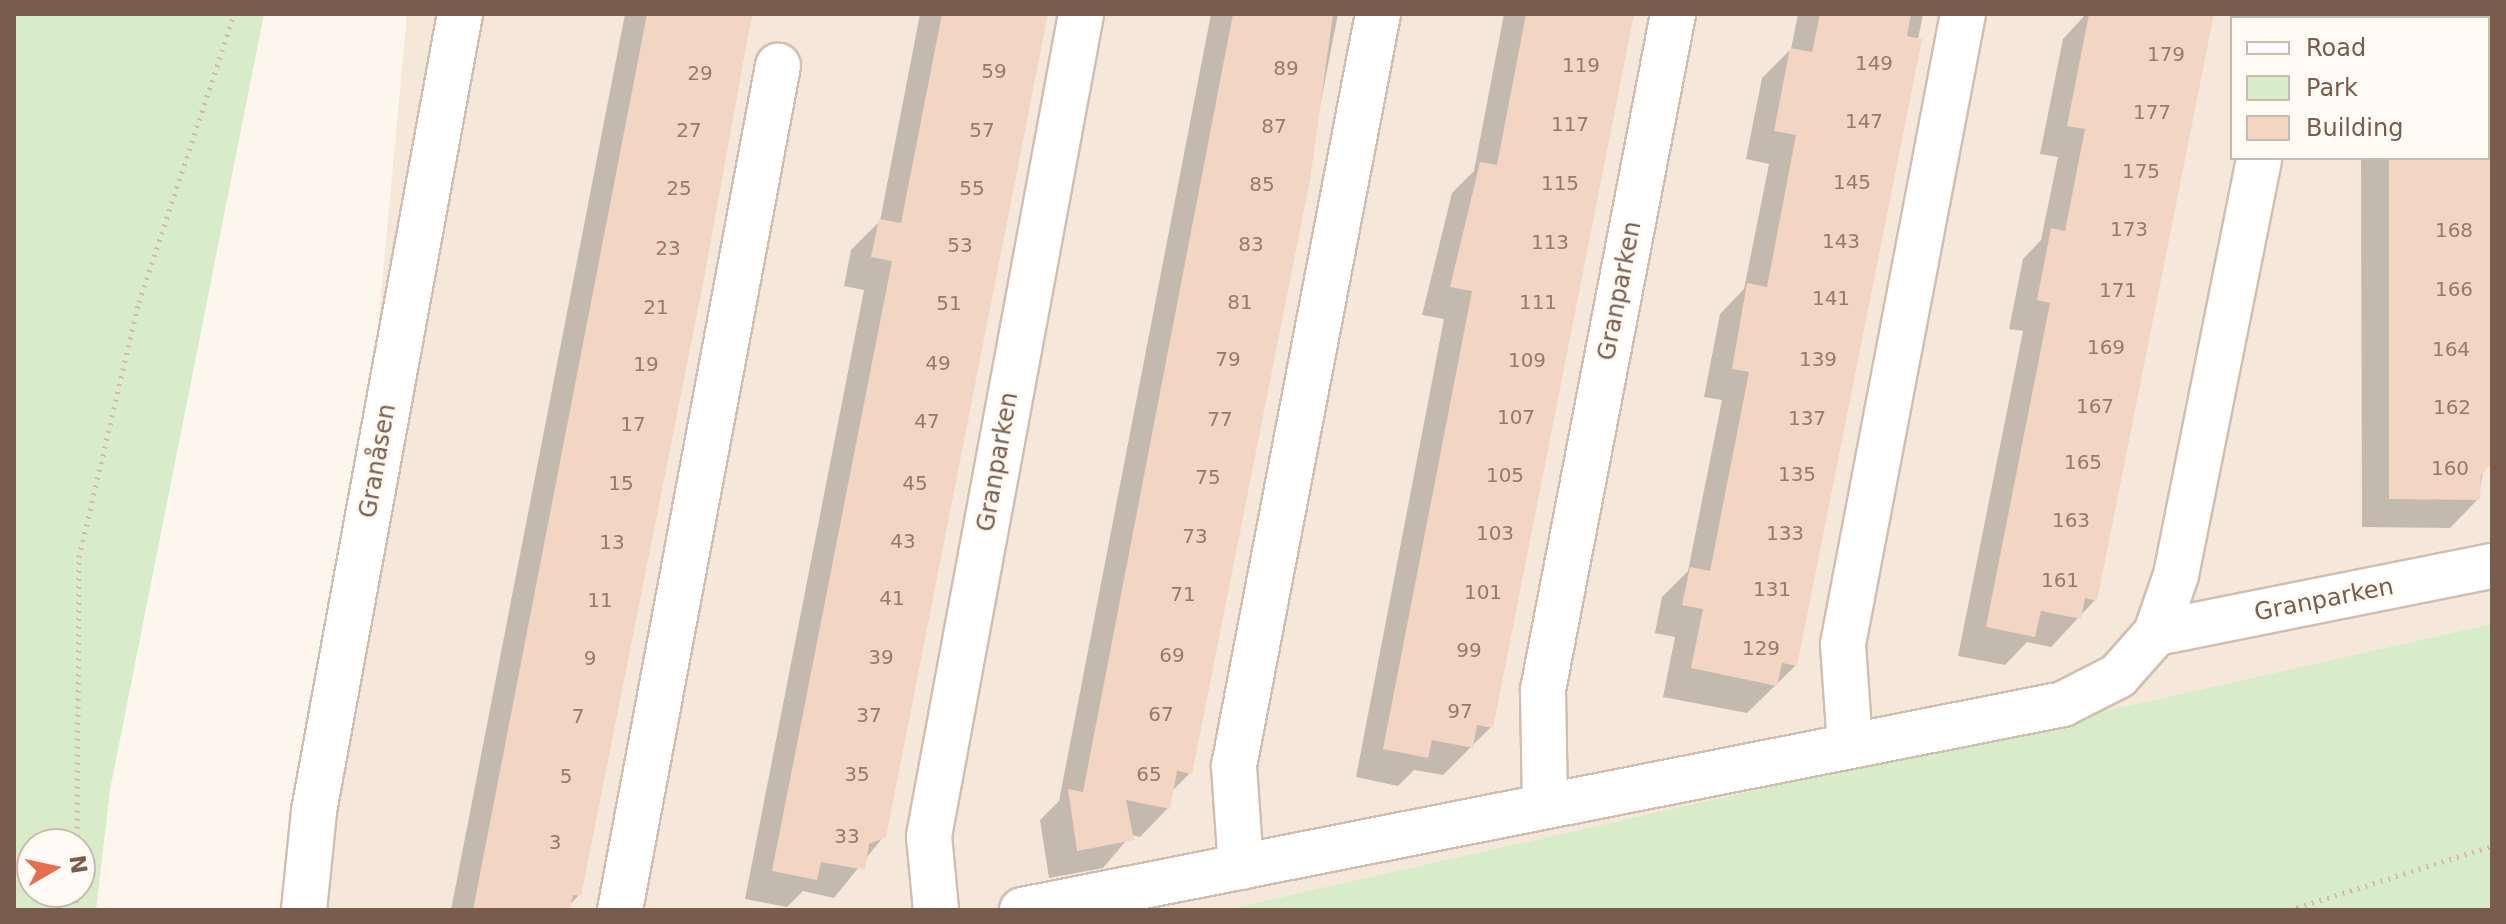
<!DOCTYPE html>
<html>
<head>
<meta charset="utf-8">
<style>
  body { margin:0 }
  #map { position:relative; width:2506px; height:924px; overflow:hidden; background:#fdf6ec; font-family:"DejaVu Sans",sans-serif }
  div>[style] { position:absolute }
  .residential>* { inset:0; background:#f5e8da }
  .green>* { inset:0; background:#d8ecc9 }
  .shadow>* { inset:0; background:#0003 }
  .building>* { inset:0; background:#f3d5c3 }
  .path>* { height:5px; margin-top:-2.5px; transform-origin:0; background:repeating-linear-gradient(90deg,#d9b8a5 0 2px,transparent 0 8px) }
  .roads { filter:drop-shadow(2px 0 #d1beb0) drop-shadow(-2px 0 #d1beb0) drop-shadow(0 2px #d1beb0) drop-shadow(0 -2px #d1beb0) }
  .minor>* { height:44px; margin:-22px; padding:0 22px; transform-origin:22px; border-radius:22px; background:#fff }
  span { translate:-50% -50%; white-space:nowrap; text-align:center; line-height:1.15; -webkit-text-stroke:6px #fffaf3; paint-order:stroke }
  .number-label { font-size:20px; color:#987a6a }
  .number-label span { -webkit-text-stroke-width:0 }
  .street-label { font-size:24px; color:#7a5c4d }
  .frame { position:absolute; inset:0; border:16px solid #7a5c4d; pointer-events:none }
  .legend { position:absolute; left:2230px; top:16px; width:260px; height:144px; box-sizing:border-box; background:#fffaf3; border:2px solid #cabbb1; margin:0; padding:10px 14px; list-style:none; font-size:24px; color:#7a5c4d }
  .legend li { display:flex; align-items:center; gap:16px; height:40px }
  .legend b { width:40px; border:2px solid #cabbb1 }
  .north { position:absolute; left:16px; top:828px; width:80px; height:80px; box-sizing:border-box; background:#fffaf3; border:2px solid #cabbb1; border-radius:50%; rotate:81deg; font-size:22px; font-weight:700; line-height:32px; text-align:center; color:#7a5c4d }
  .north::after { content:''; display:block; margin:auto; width:28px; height:36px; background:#e76f51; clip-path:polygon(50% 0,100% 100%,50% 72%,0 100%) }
</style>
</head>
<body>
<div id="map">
  <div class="residential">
    <div style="clip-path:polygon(evenodd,407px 14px,2492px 14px,2492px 910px,324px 910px,407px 14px,2232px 18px,2488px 18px,2488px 158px,2232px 158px,2232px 18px)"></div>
  </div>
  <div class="green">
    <div style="clip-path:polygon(evenodd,14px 14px,264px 14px,110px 790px,96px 910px,14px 910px,14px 14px,32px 844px,80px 844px,80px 892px,32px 892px,32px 844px)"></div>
    <div style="clip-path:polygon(2492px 624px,2492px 910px,1225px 910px)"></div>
  </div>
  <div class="shadow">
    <div style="clip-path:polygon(625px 14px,752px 14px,579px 895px,565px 910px,451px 910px)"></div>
    <div style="clip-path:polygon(920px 14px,1046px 14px,884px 836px,834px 898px,803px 891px,787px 907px,745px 899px,864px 290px,844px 286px,851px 250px,880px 221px)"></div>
    <div style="clip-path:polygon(1211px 14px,1338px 14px,1190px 773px,1171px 792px,1168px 808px,1140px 837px,1131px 835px,1103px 868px,1049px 878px,1040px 820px,1059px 801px)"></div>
    <div style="clip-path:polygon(1504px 14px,1631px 14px,1491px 727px,1443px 775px,1414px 770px,1398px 786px,1356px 777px,1444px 319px,1422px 315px,1452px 193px,1474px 171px)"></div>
    <div style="clip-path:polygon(1798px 14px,1923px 14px,1796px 665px,1747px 713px,1663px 697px,1675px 637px,1655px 633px,1662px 597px,1688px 571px,1722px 400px,1704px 397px,1720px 314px,1744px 289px,1769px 164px,1746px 159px,1762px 78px,1791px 49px)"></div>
    <div style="clip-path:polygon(2086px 14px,2211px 14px,2095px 600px,2051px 647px,2027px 642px,2005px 665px,1958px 656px,2023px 331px,2009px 329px,2023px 259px,2041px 240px,2058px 157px,2040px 154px,2063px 39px)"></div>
    <div style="clip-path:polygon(2381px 14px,2490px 14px,2492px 424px,2478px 499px,2450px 528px,2362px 527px,2361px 158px,2488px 158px,2488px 18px)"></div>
  </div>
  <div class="building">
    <div style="clip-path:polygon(647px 14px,752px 14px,703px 284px,581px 896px,573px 895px,570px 910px,473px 910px)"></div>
    <div style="clip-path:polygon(942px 14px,1048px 14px,886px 837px,869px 844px,865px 870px,821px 862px,817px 880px,772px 871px,892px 261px,871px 257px,879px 219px,901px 223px)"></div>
    <div style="clip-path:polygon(1233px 14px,1333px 14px,1310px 180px,1192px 774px,1177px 771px,1170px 809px,1126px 800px,1134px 840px,1077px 851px,1068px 789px,1083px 792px)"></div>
    <div style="clip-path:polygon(1526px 14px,1634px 14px,1493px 728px,1477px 725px,1473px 748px,1432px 740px,1428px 758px,1383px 749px,1472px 291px,1450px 287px,1480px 162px,1497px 165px)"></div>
    <div style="clip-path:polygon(1820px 14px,1911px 14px,1907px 36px,1922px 39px,1797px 666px,1782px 663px,1777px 686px,1691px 668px,1703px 609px,1682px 605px,1690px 567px,1710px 571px,1749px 372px,1732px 369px,1747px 283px,1767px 287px,1796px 135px,1774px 131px,1790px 48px,1812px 52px)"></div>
    <div style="clip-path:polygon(2089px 14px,2214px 14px,2097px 601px,2085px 598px,2081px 619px,2041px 611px,2035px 637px,1986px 627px,2050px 303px,2037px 300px,2051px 228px,2065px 231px,2085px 129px,2067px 126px)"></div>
    <div style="clip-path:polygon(2389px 158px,2492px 158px,2492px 462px,2481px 476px,2480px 500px,2389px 499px)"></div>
  </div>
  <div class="path">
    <div style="left:77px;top:844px;width:287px;rotate:-89.6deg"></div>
    <div style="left:79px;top:557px;width:262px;rotate:-76.8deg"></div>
    <div style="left:139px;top:302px;width:303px;rotate:-71.7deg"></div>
    <div style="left:76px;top:910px;width:18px;rotate:-90deg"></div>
    <div style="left:2289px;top:910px;width:213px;rotate:-17.5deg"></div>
  </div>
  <div class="roads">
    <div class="minor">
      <div style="left:2287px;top:18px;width:4px;rotate:-76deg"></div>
      <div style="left:2156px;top:633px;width:343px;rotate:-11.3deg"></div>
      <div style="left:1850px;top:745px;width:101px;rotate:-94deg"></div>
      <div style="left:1843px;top:644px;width:641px;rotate:-79.22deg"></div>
      <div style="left:1545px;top:806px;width:116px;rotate:-91deg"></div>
      <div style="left:1543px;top:690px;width:688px;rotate:-79.11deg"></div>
      <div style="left:1241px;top:867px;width:101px;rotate:-94deg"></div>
      <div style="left:1234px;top:766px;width:766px;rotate:-79.16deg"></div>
      <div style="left:304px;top:910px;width:100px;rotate:-84.2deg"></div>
      <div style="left:314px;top:811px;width:810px;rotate:-79.62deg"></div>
      <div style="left:620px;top:910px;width:859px;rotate:-79.4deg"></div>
      <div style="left:936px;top:910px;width:74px;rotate:-95.4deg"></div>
      <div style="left:929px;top:836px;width:836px;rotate:-79.52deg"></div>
      <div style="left:1022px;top:910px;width:1061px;rotate:-11.19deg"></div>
      <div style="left:2063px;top:704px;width:62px;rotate:-27deg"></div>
      <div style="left:2118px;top:676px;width:57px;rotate:-48.5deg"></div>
      <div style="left:2156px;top:633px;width:61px;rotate:-71deg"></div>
      <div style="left:2176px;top:575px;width:425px;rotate:-78.7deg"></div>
    </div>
  </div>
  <div class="number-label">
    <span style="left:2166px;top:54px">179</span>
    <span style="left:1874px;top:63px">149</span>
    <span style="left:1581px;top:65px">119</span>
    <span style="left:1286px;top:68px">89</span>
    <span style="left:994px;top:71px">59</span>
    <span style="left:700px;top:73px">29</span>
    <span style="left:2152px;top:112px">177</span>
    <span style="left:1864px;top:121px">147</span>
    <span style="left:1570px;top:124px">117</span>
    <span style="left:1274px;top:126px">87</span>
    <span style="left:689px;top:130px">27</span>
    <span style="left:982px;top:130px">57</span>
    <span style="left:2141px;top:171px">175</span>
    <span style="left:1852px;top:182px">145</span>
    <span style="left:1560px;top:183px">115</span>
    <span style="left:1262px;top:184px">85</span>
    <span style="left:679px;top:188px">25</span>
    <span style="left:972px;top:188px">55</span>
    <span style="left:2129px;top:229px">173</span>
    <span style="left:2454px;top:230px">168</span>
    <span style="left:1841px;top:241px">143</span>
    <span style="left:1550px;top:242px">113</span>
    <span style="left:1251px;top:244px">83</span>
    <span style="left:960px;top:245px">53</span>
    <span style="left:668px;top:248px">23</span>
    <span style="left:2454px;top:289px">166</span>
    <span style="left:2118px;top:290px">171</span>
    <span style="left:1831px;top:298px">141</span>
    <span style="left:1240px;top:302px">81</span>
    <span style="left:1538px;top:302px">111</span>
    <span style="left:949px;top:303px">51</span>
    <span style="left:656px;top:307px">21</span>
    <span style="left:2106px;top:347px">169</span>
    <span style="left:2451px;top:349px">164</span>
    <span style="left:1228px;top:359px">79</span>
    <span style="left:1818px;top:359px">139</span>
    <span style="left:1527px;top:360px">109</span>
    <span style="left:938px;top:363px">49</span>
    <span style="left:646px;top:364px">19</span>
    <span style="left:2095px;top:406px">167</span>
    <span style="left:2452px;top:407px">162</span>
    <span style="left:1516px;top:417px">107</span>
    <span style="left:1807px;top:418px">137</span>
    <span style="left:1220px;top:419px">77</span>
    <span style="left:927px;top:421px">47</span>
    <span style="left:633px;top:424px">17</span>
    <span style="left:2083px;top:462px">165</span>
    <span style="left:2450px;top:468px">160</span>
    <span style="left:1797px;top:474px">135</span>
    <span style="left:1505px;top:475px">105</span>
    <span style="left:1208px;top:477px">75</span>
    <span style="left:621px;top:483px">15</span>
    <span style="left:915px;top:483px">45</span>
    <span style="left:2071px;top:520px">163</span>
    <span style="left:1495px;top:533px">103</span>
    <span style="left:1785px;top:533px">133</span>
    <span style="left:1195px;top:536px">73</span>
    <span style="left:903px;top:541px">43</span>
    <span style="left:612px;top:542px">13</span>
    <span style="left:2060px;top:580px">161</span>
    <span style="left:1772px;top:589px">131</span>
    <span style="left:1483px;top:592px">101</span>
    <span style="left:1183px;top:594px">71</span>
    <span style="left:892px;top:598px">41</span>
    <span style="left:600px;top:600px">11</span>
    <span style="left:1761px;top:648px">129</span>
    <span style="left:1469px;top:650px">99</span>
    <span style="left:1172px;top:655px">69</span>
    <span style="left:881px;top:657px">39</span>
    <span style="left:590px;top:658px">9</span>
    <span style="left:1460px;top:711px">97</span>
    <span style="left:1161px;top:714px">67</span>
    <span style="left:869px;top:715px">37</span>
    <span style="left:578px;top:716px">7</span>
    <span style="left:857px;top:774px">35</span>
    <span style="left:1149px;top:774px">65</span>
    <span style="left:566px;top:776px">5</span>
    <span style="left:847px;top:836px">33</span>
    <span style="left:555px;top:842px">3</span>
  </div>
  <div class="street-label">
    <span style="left:1620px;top:291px;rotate:-79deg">Granparken</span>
    <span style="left:378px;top:461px;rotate:-80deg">Granåsen</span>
    <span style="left:998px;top:462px;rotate:-80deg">Granparken</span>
    <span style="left:2324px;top:600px;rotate:-11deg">Granparken</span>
  </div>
  <div class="frame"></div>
  <ul class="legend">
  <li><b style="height:10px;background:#fff"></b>Road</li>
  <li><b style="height:22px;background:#d8ecc9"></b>Park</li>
  <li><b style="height:22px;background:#f3d5c3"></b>Building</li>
  </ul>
  <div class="north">N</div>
</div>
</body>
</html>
